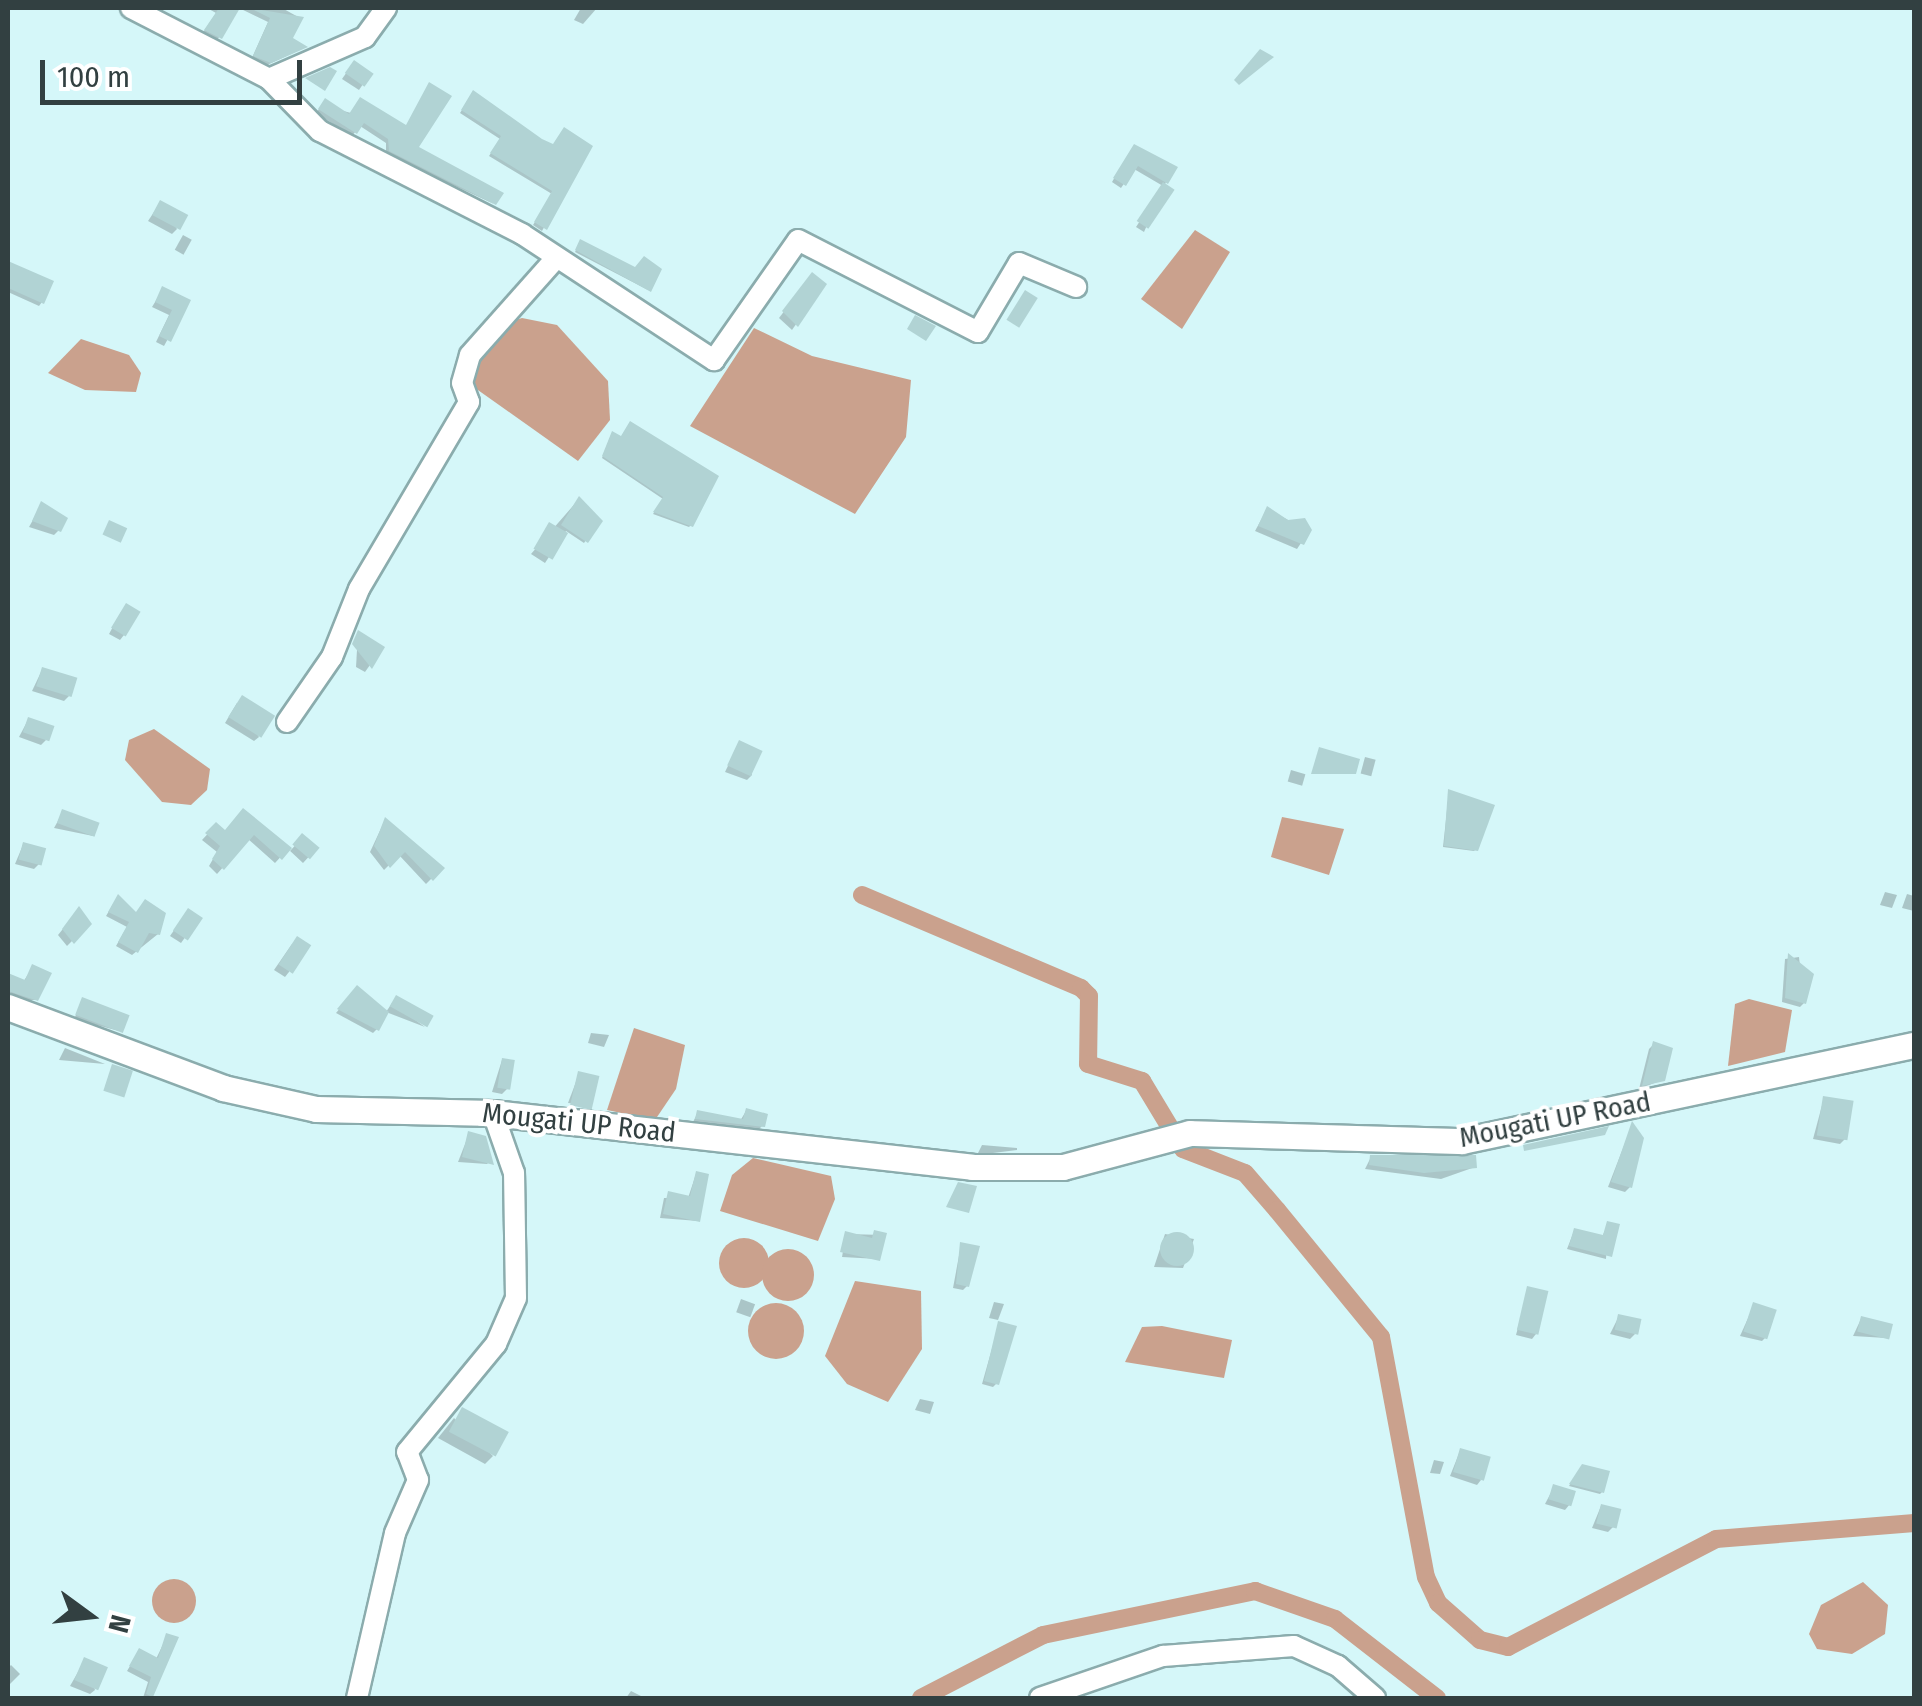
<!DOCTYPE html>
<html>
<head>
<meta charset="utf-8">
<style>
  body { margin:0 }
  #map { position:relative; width:1922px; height:1706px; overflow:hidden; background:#d5f7f9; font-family:"Fira Sans Condensed",sans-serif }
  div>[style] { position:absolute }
  .water>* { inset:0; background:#caa18d }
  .round { border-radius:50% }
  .shadow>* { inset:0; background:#0003; transform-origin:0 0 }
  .canal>* { height:18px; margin:-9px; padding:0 9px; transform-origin:9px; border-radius:9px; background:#caa18d }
  .building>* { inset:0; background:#b1d3d4; transform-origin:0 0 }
  .roads { filter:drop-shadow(2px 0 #8bacad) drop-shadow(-2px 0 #8bacad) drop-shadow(0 2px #8bacad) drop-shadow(0 -2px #8bacad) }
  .minor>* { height:20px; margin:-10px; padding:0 10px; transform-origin:10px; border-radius:10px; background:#fff }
  .tertiary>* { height:25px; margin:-12.5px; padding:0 12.5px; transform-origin:12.5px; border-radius:12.5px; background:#fff }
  span { translate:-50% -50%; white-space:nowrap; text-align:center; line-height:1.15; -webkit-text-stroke:8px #fff; paint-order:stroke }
  .street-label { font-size:28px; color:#324041 }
  .frame { position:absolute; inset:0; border:10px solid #324041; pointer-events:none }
  .north { position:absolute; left:40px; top:1566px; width:100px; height:100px; -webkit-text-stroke:8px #fff; paint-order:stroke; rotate:105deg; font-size:28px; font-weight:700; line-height:40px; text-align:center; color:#324041 }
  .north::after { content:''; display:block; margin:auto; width:35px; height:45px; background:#324041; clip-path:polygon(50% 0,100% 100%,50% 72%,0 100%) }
  .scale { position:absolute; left:40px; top:60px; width:262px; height:45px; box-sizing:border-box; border:5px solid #324041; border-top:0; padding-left:12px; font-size:30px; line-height:35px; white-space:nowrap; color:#324041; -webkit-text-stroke:8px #fff; paint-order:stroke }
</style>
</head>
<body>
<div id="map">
  <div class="water">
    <div style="clip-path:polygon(1195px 230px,1230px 252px,1182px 329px,1141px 299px)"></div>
    <div style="clip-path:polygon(522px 318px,557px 325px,608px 381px,610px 420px,578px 461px,468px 383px,479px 347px,497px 326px)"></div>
    <div style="clip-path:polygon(754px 328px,812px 356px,911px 380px,906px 437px,855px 514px,690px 426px)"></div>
    <div style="clip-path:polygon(81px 339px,129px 355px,141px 373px,136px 392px,85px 390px,48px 373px)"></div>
    <div style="clip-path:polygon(154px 729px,210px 769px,207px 790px,191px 805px,162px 802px,125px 760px,129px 740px)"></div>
    <div style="clip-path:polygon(1282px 817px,1344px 829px,1329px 875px,1271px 857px)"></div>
    <div style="clip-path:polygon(1749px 999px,1792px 1010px,1785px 1052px,1728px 1066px,1735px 1004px)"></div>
    <div style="clip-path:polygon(634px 1028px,685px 1045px,676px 1089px,655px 1120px,607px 1110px)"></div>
    <div style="clip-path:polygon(753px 1158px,831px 1176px,835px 1199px,818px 1241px,720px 1211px,732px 1175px)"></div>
    <div class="round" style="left:719px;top:1238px;width:50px;height:50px"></div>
    <div class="round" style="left:762px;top:1249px;width:52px;height:52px"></div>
    <div style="clip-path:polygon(855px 1281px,921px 1291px,922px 1349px,888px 1402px,847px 1384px,825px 1356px)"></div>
    <div class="round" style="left:748px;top:1303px;width:56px;height:56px"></div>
    <div style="clip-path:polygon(1162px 1326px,1232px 1340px,1224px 1378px,1125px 1362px,1142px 1327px)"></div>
    <div class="round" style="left:152px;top:1579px;width:44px;height:44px"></div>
    <div style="clip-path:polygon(1863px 1582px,1888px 1605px,1885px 1634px,1852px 1654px,1817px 1649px,1809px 1634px,1821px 1605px)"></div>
  </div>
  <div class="shadow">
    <div style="clip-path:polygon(207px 8px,237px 8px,216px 42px,202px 34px,216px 13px)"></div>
    <div style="clip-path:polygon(239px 8px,282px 8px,300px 18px,290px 39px,304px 48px,265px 66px,251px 60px,268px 22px)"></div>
    <div style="clip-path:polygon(581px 8px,597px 8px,583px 24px,574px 20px)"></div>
    <div style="clip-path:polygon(349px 69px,370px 74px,359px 90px,342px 79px)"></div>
    <div style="clip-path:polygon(471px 96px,553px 147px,589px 147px,542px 231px,533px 225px,552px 194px,489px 156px,500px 139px,460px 113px)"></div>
    <div style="clip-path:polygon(322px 105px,405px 128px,415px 148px,494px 204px,386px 154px,386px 143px,360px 126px,352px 136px,316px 113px)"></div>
    <div style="clip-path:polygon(1131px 150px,1166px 182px,1144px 232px,1136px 227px,1163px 186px,1134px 169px,1121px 188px,1112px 182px)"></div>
    <div style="clip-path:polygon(160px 203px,177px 229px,172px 234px,148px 221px)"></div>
    <div style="left:183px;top:235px;width:10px;height:17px;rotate:29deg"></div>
    <div style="clip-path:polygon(579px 244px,635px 270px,648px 290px,575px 252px)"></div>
    <div style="clip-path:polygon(12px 266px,42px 302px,39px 306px,8px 292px)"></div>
    <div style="clip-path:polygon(808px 280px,824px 284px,792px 330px,779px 318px)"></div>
    <div style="clip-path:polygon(163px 289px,188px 302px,164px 346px,156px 342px,169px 315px,152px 307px)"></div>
    <div style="clip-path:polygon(611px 435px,691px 525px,689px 527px,653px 514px,663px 499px,602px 458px)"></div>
    <div style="clip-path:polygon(579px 499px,599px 521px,584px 543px,566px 531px,545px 563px,531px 554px)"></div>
    <div style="clip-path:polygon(42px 504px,59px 530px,54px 535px,29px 527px)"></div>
    <div style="clip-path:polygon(1267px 509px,1309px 531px,1297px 549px,1255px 531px)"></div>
    <div style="clip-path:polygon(121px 612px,124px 635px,120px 640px,109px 634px)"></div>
    <div style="clip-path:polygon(358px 633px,382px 648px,365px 672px,356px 667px)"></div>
    <div style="clip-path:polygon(42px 670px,69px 696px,64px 701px,32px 691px)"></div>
    <div style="clip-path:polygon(237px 703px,259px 737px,254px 741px,225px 723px)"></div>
    <div style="clip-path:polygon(28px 720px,46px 740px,41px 745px,19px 737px)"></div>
    <div style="clip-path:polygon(739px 743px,752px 775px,747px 780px,725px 772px)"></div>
    <div style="left:1365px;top:757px;width:11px;height:17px;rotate:15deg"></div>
    <div style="left:1291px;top:770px;width:15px;height:12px;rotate:16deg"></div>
    <div style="clip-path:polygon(1449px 792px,1476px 849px,1474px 851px,1443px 847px)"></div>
    <div style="clip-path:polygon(63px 812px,93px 836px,54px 828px)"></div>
    <div style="clip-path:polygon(244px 812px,290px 851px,303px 837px,316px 849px,303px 863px,288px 849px,275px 863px,248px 839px,217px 874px,209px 866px,217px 852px,202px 840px,216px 825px,224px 833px)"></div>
    <div style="clip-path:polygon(385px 820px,442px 868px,426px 884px,399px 855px,384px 870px,370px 852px)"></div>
    <div style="clip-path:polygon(23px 845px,39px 864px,34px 869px,15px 864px)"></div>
    <div style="clip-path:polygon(1885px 892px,1897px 895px,1892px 908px,1880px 905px)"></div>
    <div style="clip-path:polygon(1907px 894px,1914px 896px,1914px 911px,1902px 908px)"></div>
    <div style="clip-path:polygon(115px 901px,158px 934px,132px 955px,116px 946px,127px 927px,106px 916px)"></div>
    <div style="clip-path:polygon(75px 914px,89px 924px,67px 946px,58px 935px)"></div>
    <div style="clip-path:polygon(184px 916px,199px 918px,181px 943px,170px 936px)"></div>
    <div style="clip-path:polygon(292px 944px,289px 972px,285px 977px,274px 970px)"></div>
    <div style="clip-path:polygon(1799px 957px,1804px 1003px,1800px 1007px,1782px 1002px,1785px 959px)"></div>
    <div style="clip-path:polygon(33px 967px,36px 1000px,8px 1000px,8px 976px,23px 982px)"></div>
    <div style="clip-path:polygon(357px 988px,377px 1029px,373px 1033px,336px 1013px)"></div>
    <div style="clip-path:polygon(83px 1000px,119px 1031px,74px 1019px)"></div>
    <div style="clip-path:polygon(392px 1003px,425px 1027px,386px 1012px)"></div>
    <div style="clip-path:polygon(591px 1033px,609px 1035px,604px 1047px,588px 1043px)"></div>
    <div style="clip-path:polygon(1654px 1044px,1662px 1080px,1639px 1089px,1649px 1049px)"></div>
    <div style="clip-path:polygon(65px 1048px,105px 1064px,59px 1060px)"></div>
    <div style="clip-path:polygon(502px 1060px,507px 1089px,502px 1094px,492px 1092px)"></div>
    <div style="clip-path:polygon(579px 1074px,589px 1105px,568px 1103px)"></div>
    <div style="clip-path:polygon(1824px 1098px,1845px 1139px,1840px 1144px,1813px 1139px)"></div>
    <div style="clip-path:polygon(746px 1111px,762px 1126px,757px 1131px,692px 1124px,698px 1112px,740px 1121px)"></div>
    <div style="clip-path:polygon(1632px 1125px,1630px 1187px,1625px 1192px,1608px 1187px)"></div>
    <div style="clip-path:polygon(469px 1134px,492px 1159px,487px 1164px,458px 1162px)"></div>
    <div style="clip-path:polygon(982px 1145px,1017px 1148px,1017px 1150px,977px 1155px)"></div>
    <div style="clip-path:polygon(1371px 1157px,1475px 1167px,1441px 1179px,1365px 1169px)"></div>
    <div style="clip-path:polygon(696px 1174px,698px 1221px,660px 1218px,664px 1198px,688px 1198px)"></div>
    <div style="clip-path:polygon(1608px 1224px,1606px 1259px,1567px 1249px,1574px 1231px,1602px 1237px)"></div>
    <div style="clip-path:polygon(846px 1234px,884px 1235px,878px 1259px,842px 1257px)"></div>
    <div style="clip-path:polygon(1165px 1234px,1194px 1239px,1183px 1268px,1154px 1267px)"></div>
    <div style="clip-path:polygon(961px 1245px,967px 1286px,963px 1290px,953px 1288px)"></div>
    <div style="clip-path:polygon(1528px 1289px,1536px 1334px,1532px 1339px,1516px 1335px)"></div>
    <div style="left:741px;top:1299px;width:15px;height:14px;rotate:20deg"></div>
    <div style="clip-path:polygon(994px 1302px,1004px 1304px,998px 1320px,989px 1318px)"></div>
    <div style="clip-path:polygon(1754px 1305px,1767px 1336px,1762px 1341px,1740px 1336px)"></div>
    <div style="clip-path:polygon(1619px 1316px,1635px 1334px,1630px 1339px,1610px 1334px)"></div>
    <div style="clip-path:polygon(1861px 1319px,1886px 1338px,1853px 1336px)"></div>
    <div style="clip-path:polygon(999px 1324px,997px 1383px,993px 1387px,982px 1384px)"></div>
    <div style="clip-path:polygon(920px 1399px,934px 1402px,930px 1414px,915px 1410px)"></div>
    <div style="clip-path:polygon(454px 1418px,493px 1456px,485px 1464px,438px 1438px)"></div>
    <div style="clip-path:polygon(1460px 1451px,1481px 1480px,1477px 1485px,1450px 1476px)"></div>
    <div style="clip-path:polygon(1434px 1460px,1444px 1462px,1440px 1474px,1430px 1473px)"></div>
    <div style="clip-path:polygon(1580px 1469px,1602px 1492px,1600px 1494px,1569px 1486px)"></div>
    <div style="clip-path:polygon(1554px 1487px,1570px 1504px,1565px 1510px,1545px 1504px)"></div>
    <div style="clip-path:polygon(1601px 1506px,1613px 1527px,1608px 1532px,1592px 1528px)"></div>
    <div style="clip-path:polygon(167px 1636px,151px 1696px,143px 1698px,148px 1682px,127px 1671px,139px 1651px,156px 1659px)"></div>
    <div style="clip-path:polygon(85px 1660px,95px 1690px,90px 1694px,70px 1686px)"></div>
    <div style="clip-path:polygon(11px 1665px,20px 1674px,8px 1686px,8px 1668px)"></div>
    <div style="clip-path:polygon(631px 1691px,641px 1696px,640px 1698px,626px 1698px)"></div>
  </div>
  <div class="canal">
    <div style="left:862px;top:895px;width:238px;rotate:23deg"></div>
    <div style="left:1081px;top:988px;width:11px;rotate:45deg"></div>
    <div style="left:1089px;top:996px;width:68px;rotate:90.8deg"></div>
    <div style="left:1088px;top:1064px;width:57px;rotate:17.5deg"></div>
    <div style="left:1142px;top:1081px;width:79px;rotate:58.9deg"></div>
    <div style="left:1183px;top:1149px;width:66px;rotate:21.2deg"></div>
    <div style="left:1245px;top:1173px;width:49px;rotate:49.1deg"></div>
    <div style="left:1277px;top:1210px;width:164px;rotate:50.7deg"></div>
    <div style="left:1381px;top:1337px;width:244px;rotate:79.4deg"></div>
    <div style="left:1426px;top:1577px;width:29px;rotate:65deg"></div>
    <div style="left:1438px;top:1603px;width:56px;rotate:41.4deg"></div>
    <div style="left:1480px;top:1640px;width:29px;rotate:14deg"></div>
    <div style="left:1508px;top:1647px;width:234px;rotate:-27.4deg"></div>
    <div style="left:1716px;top:1539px;width:199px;rotate:-4.6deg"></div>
    <div style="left:921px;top:1698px;width:137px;rotate:-27.3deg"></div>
    <div style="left:1043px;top:1635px;width:217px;rotate:-11.7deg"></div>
    <div style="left:1255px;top:1591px;width:85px;rotate:19.3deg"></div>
    <div style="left:1335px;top:1619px;width:129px;rotate:37.8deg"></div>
  </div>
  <div class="building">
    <div style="clip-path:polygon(219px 8px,240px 8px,222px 39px,204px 30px)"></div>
    <div style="clip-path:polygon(250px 8px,304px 17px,293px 38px,308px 47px,271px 63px,253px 56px,270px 18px)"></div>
    <div style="clip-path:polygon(1260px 49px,1274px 57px,1239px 85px,1234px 80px)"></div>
    <div style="left:354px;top:60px;width:24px;height:16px;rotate:35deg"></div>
    <div style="clip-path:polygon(330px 67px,337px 71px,325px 91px,305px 78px)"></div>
    <div style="clip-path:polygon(429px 82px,452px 96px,419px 147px,504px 193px,496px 205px,389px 151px,388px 139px,364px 123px,357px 134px,318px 109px,325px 98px,349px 114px,360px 97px,406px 125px)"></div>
    <div style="clip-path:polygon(473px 90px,542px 139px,553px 144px,564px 127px,593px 146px,547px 230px,534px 222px,552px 191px,490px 153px,501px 136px,461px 110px)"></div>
    <div style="clip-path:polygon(1134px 144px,1178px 167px,1168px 184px,1138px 166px,1126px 186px,1113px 178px)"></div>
    <div style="left:1163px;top:182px;width:14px;height:47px;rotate:34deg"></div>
    <div style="left:160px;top:200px;width:32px;height:17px;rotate:28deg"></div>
    <div style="clip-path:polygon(580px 239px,635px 267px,644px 256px,662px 269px,651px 292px,575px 250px)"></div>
    <div style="clip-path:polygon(8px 261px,54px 281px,44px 304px,8px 288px)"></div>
    <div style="clip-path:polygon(812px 272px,827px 284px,798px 327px,782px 311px)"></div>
    <div style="clip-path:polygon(162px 286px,191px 300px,171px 342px,159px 336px,172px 310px,155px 302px)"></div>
    <div style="left:1025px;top:290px;width:15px;height:35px;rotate:32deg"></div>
    <div style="clip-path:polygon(915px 315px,936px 326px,926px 341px,907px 329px)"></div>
    <div style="clip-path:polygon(630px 421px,719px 476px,693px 527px,653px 512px,663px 497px,602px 456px,612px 431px,621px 436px)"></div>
    <div style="clip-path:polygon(579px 496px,603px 521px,588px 543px,561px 525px)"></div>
    <div style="clip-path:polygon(41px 501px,68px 518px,61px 532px,32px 521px)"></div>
    <div style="clip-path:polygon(1267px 506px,1288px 520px,1305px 518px,1312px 530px,1304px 545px,1258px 526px)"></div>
    <div style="left:109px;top:520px;width:20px;height:16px;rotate:24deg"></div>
    <div style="left:549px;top:522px;width:22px;height:31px;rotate:30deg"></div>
    <div style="left:126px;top:603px;width:17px;height:29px;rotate:31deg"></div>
    <div style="clip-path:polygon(358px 630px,385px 647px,372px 669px,352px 644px)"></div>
    <div style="left:42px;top:667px;width:37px;height:20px;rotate:17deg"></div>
    <div style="left:242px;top:695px;width:39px;height:26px;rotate:32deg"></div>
    <div style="left:28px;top:717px;width:28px;height:16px;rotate:19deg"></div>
    <div style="left:739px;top:740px;width:26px;height:28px;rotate:25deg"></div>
    <div style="clip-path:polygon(1319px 747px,1360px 759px,1356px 774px,1311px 774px)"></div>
    <div style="clip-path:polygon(1448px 789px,1495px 805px,1478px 851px,1444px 846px)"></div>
    <div style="clip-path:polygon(243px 808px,292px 848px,282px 860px,254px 835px,224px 870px,212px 859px,220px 846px,205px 833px,216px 822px,225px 830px)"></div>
    <div style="left:62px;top:809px;width:40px;height:15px;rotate:20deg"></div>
    <div style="clip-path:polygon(385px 817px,445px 868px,433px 881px,405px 852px,390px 868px,374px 846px)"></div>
    <div style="left:302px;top:833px;width:23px;height:15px;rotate:40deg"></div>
    <div style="left:23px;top:842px;width:24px;height:18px;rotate:15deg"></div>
    <div style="clip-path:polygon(118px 894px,136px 912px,145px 899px,166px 913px,160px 935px,149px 933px,138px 953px,118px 942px,129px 922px,108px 912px)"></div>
    <div style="clip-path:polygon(79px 906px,92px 924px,74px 944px,62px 929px)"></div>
    <div style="left:188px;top:908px;width:18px;height:27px;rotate:34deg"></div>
    <div style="left:297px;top:936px;width:17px;height:34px;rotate:33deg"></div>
    <div style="clip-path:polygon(1788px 953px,1814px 974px,1806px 1004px,1785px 998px)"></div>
    <div style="clip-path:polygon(32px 964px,52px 973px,38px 1001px,8px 991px,8px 973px,25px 980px)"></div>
    <div style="clip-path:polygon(357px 985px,389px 1012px,379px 1031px,337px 1009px)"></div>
    <div style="left:396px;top:995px;width:43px;height:13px;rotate:29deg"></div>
    <div style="left:82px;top:997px;width:51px;height:19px;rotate:21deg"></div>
    <div style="clip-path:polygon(1653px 1041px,1673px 1048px,1665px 1081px,1642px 1086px)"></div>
    <div style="left:502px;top:1058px;width:13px;height:30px;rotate:9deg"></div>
    <div style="left:112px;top:1064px;width:22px;height:28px;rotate:18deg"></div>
    <div style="left:578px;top:1071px;width:22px;height:35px;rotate:13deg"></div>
    <div style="left:1823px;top:1096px;width:31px;height:40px;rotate:9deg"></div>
    <div style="clip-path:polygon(746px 1108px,768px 1114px,765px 1127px,695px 1119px,697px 1110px,743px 1119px)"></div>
    <div style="clip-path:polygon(1632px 1121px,1644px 1138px,1632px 1188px,1611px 1182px)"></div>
    <div style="clip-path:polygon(1609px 1126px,1605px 1135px,1524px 1151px,1523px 1145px)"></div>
    <div style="clip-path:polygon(468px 1131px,486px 1136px,494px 1165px,462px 1157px)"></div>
    <div style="clip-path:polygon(1370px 1155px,1476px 1155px,1477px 1168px,1424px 1173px,1369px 1165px)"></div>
    <div style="clip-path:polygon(696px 1171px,709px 1174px,700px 1222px,663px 1214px,668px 1191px,690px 1196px)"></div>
    <div style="clip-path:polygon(958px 1182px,977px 1186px,969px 1213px,946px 1207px)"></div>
    <div style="clip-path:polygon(1607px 1221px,1620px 1224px,1612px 1257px,1569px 1246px,1574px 1228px,1603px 1235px)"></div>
    <div style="clip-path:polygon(874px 1230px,887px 1233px,880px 1261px,840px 1252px,845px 1231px,872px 1238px)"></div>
    <div class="round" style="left:1160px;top:1232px;width:34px;height:34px"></div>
    <div style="clip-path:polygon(960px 1242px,980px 1246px,969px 1287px,956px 1284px)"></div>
    <div style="left:1527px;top:1286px;width:22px;height:45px;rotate:13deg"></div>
    <div style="left:1753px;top:1302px;width:25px;height:31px;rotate:18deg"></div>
    <div style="left:1618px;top:1314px;width:24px;height:16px;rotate:12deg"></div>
    <div style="left:1861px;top:1316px;width:33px;height:16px;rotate:14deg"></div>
    <div style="clip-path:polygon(998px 1321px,1017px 1326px,999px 1385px,984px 1381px)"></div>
    <div style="left:462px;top:1407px;width:53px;height:28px;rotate:28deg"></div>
    <div style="left:1460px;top:1448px;width:32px;height:25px;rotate:16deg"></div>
    <div style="clip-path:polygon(1582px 1464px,1610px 1471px,1604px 1493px,1569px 1484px)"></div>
    <div style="left:1553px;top:1484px;width:24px;height:16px;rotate:17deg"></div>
    <div style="left:1601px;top:1504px;width:21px;height:20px;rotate:14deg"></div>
    <div style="clip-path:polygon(166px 1633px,179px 1637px,153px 1697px,146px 1694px,151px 1677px,129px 1666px,139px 1648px,158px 1658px)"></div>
    <div style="left:84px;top:1657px;width:26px;height:25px;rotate:23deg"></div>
  </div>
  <div class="roads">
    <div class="minor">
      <div style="left:131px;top:8px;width:155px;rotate:27.2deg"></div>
      <div style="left:269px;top:79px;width:73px;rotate:45.6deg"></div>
      <div style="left:320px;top:131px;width:227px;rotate:27deg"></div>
      <div style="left:522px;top:234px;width:230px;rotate:33.3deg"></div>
      <div style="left:714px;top:360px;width:146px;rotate:-55deg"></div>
      <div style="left:798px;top:240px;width:202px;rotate:27.1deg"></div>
      <div style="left:978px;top:332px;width:80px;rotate:-59.3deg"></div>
      <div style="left:1019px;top:263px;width:62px;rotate:22.8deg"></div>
      <div style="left:269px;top:79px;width:105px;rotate:-23.6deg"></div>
      <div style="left:365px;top:37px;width:36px;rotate:-54deg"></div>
      <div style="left:287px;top:722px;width:79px;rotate:-55.3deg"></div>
      <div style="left:332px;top:657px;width:73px;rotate:-68.3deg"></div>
      <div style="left:359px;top:589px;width:217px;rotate:-59.5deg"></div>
      <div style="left:469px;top:402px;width:20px;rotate:-110deg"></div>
      <div style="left:462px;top:383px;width:29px;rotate:-74deg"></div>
      <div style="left:470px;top:355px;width:130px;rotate:-48.4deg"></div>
      <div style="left:357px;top:1698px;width:169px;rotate:-77deg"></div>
      <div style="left:395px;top:1533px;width:58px;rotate:-66.5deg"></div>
      <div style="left:418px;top:1480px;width:30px;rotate:-111deg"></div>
      <div style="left:407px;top:1452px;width:140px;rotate:-50.5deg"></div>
      <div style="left:496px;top:1344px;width:50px;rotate:-66.5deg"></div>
      <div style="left:516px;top:1298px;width:125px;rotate:-90.9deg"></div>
      <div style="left:514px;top:1173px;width:64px;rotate:-109.3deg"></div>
      <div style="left:1040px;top:1698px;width:130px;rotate:-18.9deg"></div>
      <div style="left:1163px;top:1656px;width:131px;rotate:-4.4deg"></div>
      <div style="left:1294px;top:1646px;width:48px;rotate:24.4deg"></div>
      <div style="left:1338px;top:1666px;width:49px;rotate:40.9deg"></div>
    </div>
    <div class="tertiary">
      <div style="left:8px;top:1007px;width:230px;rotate:20.6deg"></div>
      <div style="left:223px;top:1088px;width:95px;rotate:12.7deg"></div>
      <div style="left:316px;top:1109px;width:177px;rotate:1.3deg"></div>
      <div style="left:493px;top:1113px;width:482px;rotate:6.4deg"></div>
      <div style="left:972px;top:1167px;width:91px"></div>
      <div style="left:1063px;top:1167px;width:131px;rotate:-15deg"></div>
      <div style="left:1190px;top:1133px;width:272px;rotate:1.7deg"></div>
      <div style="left:1462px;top:1141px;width:462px;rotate:-12deg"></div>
    </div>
  </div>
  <div class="street-label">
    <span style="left:1555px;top:1120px;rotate:-11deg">Mougati UP Road</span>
    <span style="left:579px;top:1123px;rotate:6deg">Mougati UP Road</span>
  </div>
  <div class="frame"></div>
  <div class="north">N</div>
  <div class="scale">100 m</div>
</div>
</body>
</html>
